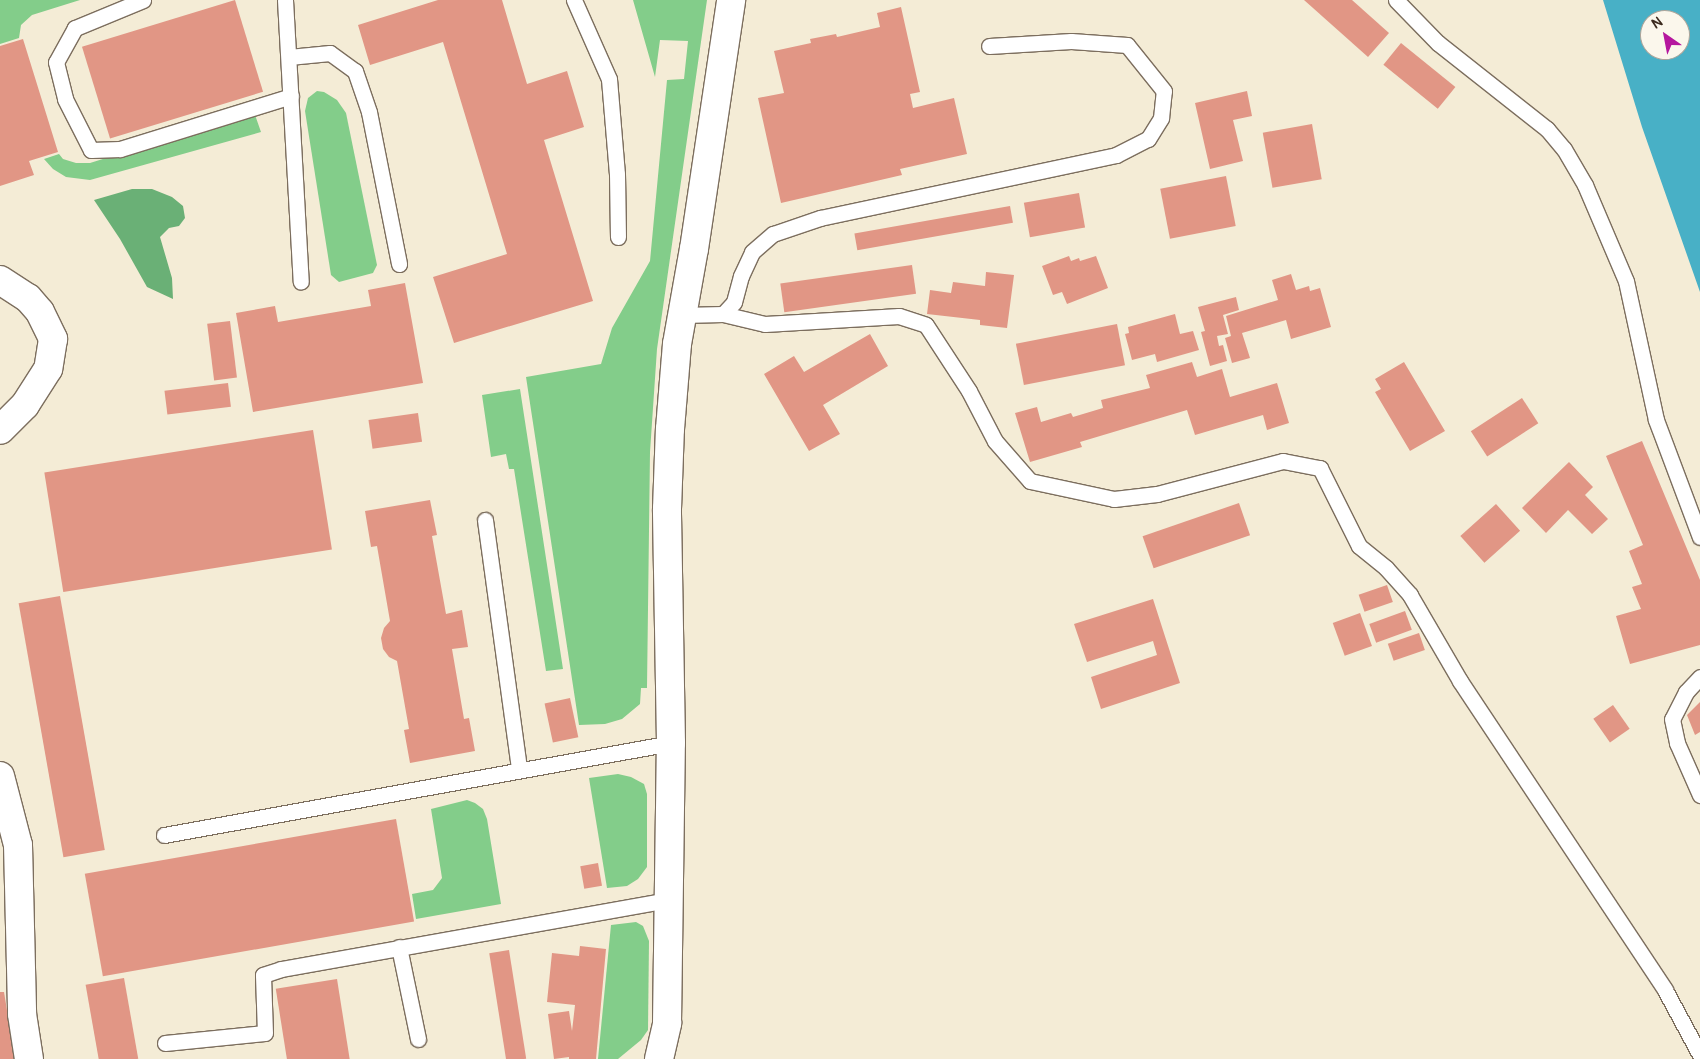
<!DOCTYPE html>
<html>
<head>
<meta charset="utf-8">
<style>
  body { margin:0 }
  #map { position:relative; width:1700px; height:1059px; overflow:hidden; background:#f4ecd6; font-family:Pangolin,sans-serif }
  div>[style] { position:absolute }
  .green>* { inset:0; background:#83cd8a }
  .forest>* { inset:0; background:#6ab076 }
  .water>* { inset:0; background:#48b0c6 }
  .building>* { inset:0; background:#e19685; transform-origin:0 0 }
  .roads { filter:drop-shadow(1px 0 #7c6e5e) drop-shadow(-1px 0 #7c6e5e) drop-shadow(0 1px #7c6e5e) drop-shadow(0 -1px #7c6e5e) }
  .lane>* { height:15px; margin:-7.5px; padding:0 7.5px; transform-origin:7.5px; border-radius:7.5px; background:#fff }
  .street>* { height:28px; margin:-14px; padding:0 14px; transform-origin:14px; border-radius:14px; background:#fff }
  span { translate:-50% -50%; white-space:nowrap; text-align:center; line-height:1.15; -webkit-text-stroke:5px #fbf7ec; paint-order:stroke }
  .north { position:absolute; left:1640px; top:10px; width:50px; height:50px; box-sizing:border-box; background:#fbf7ec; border:1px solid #aea59a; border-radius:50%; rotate:327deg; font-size:14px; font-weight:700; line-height:20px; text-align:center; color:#3b2a1e }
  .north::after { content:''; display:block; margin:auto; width:18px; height:22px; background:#b5179e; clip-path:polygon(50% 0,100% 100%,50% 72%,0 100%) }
</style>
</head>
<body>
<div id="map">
  <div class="green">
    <div style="clip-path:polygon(0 0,80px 0,32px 15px,21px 25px,19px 38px,0 44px)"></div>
    <div style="clip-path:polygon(633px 0,707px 0,657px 349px,650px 452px,647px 688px,641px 688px,640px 704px,622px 719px,605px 724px,579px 725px,526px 377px,601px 364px,612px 328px,650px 261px,667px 80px,684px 79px,688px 41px,660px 40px,655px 77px)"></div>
    <div style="clip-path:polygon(317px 91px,324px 92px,337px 100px,346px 113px,377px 265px,373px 273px,339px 282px,331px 275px,305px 111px,308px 98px)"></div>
    <div style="clip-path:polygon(254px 112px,261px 132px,90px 180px,66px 177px,53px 169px,44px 159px,59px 154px,63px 159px,76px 163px,90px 163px)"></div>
    <div style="clip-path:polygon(520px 389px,563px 669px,546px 671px,514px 469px,509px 469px,506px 454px,491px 457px,482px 395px)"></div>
    <div style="clip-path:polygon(618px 774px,631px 777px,644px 784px,647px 794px,647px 867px,638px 879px,627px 886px,607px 888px,589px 778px)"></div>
    <div style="clip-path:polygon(467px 800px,475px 803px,483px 809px,487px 819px,501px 904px,416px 919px,412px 894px,433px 890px,442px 878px,431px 809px)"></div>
    <div style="clip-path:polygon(636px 922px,643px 926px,649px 941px,648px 1030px,641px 1040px,618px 1059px,598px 1059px,611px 925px)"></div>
  </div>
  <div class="forest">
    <div style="clip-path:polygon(132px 189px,152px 189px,172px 197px,183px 206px,185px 218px,179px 226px,169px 228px,160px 237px,172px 278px,173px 299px,147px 287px,120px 239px,94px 200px)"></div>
  </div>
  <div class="water">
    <div style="clip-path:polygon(evenodd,1603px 0,1700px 0,1700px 292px,1642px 127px,1603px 0,1650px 20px,1680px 20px,1680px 50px,1650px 50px,1650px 20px)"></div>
  </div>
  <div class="building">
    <div style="left:235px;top:0;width:96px;height:160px;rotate:73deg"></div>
    <div style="clip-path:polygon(438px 0,502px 0,527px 84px,567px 71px,584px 127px,544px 140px,593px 301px,454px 343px,433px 277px,507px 254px,443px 42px,370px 65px,358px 25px)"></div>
    <div style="clip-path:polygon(1304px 0,1352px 0,1389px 33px,1368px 57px)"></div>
    <div style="clip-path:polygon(901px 7px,920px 92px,910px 94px,913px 108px,954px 98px,967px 154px,900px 169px,902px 175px,781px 203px,758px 98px,784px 93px,774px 51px,811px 43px,810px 39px,836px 34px,837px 37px,880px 27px,877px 13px)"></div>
    <div style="clip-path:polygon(23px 39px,58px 152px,29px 161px,34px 175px,0 186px,0 46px)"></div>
    <div style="left:1401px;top:43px;width:70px;height:28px;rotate:39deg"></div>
    <div style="clip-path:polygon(1247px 91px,1252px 116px,1233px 120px,1243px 161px,1210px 169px,1195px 103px)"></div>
    <div style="left:1312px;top:124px;width:56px;height:50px;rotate:80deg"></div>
    <div style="left:1226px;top:176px;width:51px;height:67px;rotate:79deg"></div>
    <div style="left:1079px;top:193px;width:35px;height:56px;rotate:80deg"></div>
    <div style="left:1010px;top:206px;width:17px;height:158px;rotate:80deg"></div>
    <div style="clip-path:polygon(1069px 256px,1071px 261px,1079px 258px,1080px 261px,1096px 256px,1108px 288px,1067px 304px,1062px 292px,1053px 295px,1042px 266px)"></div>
    <div style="left:912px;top:265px;width:29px;height:133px;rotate:82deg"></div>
    <div style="clip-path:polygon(986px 272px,1014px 275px,1007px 328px,980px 325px,980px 320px,927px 314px,930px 290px,951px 293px,953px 282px,985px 286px)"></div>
    <div style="clip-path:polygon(1291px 274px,1296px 290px,1309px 286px,1310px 291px,1320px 288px,1331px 327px,1291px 339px,1286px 320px,1242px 333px,1250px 358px,1232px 363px,1225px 338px,1231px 336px,1226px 316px,1278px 300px,1272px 280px)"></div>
    <div style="clip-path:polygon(405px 283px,423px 383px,253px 412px,236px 313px,275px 306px,278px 322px,371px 306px,368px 290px)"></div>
    <div style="clip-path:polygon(1236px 297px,1239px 310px,1223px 315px,1228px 334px,1217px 336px,1219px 346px,1223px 345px,1227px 361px,1210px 366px,1201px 332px,1205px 331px,1198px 307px)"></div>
    <div style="clip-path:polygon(1175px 314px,1180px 334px,1193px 331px,1199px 350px,1157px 362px,1155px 354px,1132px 360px,1125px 334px,1129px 333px,1128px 327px)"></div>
    <div style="left:230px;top:321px;width:57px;height:23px;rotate:83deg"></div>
    <div style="left:1117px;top:324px;width:42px;height:103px;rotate:79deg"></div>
    <div style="clip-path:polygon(870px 334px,888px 366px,823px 405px,840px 434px,809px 451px,764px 374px,794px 356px,804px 372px)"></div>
    <div style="clip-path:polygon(1192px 362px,1197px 377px,1222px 369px,1230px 397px,1277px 383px,1289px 423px,1267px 430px,1263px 415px,1195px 435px,1187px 410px,1080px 442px,1082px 447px,1030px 462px,1015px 413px,1037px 407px,1041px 422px,1071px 413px,1073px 417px,1103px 408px,1101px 400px,1150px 388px,1146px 375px)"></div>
    <div style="clip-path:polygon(1404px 362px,1445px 431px,1410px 451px,1375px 392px,1381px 389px,1375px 379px)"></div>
    <div style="left:228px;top:383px;width:24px;height:64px;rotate:83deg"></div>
    <div style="left:1522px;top:398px;width:30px;height:61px;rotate:57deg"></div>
    <div style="left:418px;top:413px;width:29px;height:50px;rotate:82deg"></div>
    <div style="left:313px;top:430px;width:121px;height:272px;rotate:81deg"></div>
    <div style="clip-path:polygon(1642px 441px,1700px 580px,1700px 645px,1630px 664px,1616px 616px,1641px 609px,1632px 587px,1642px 584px,1629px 551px,1643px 545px,1606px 456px)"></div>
    <div style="clip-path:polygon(1569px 462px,1593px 487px,1585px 495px,1608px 519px,1592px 534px,1568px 510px,1546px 533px,1522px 508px)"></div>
    <div style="clip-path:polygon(430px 500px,437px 535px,432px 536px,446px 614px,462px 610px,468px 647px,452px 649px,464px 719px,469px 718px,475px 751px,410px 763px,404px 730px,409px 729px,397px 661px,389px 657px,383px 649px,381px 638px,384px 628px,390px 621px,377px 546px,371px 547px,365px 511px)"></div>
    <div style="left:1239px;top:503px;width:34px;height:102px;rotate:71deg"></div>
    <div style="left:1496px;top:504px;width:36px;height:48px;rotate:48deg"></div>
    <div style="left:1387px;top:585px;width:18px;height:30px;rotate:71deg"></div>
    <div style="left:60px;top:596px;width:258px;height:42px;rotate:80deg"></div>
    <div style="clip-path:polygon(1153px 599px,1180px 683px,1101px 709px,1091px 677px,1157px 655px,1153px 641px,1087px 662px,1074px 624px)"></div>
    <div style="left:1405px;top:611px;width:20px;height:38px;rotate:70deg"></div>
    <div style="left:1360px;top:613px;width:35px;height:29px;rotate:70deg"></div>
    <div style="left:1419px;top:633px;width:18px;height:33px;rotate:71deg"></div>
    <div style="left:570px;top:698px;width:40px;height:26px;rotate:78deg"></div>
    <div style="clip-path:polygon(1700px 702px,1700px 732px,1695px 735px,1687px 715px)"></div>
    <div style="left:1613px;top:705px;width:29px;height:24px;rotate:55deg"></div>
    <div style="left:396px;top:819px;width:104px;height:316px;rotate:80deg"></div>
    <div style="left:598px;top:863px;width:23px;height:18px;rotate:80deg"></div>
    <div style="clip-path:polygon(580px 946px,606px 949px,596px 1059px,569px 1059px,569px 1057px,554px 1059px,548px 1014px,569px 1011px,572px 1031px,575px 1005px,547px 1002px,552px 953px,579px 956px)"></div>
    <div style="left:509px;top:950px;width:110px;height:20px;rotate:81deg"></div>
    <div style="left:124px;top:978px;width:82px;height:39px;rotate:80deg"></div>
    <div style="left:337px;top:979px;width:81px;height:62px;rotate:81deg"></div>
    <div style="clip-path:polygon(0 992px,4px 992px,15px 1059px,0 1059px)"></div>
  </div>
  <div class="roads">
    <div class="lane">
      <div style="left:143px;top:0;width:74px;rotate:157.6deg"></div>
      <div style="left:75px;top:28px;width:39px;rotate:119deg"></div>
      <div style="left:56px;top:62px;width:38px;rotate:76deg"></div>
      <div style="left:65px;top:99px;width:57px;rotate:63deg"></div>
      <div style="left:91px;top:150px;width:29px;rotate:-2deg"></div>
      <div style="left:120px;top:149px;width:179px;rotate:-17.2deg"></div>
      <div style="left:285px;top:0;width:282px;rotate:86.8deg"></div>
      <div style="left:574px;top:0;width:86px;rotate:66.1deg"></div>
      <div style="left:609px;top:79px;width:95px;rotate:85.2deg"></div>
      <div style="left:617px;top:174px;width:63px;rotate:89.1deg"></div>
      <div style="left:1396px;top:0;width:60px;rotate:45.7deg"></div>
      <div style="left:1438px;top:43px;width:139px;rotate:38.3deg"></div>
      <div style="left:1547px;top:129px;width:26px;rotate:50deg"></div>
      <div style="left:1564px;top:149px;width:42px;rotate:59.7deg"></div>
      <div style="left:1585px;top:185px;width:104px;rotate:66.9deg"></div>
      <div style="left:1626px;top:281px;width:142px;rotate:77.8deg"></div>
      <div style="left:1656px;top:420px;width:125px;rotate:69.4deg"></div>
      <div style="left:289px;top:57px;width:41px;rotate:-5.6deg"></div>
      <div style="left:330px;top:53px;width:31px;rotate:36deg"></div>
      <div style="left:355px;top:71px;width:43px;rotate:71.1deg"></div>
      <div style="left:369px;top:112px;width:155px;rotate:78.8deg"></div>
      <div style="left:723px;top:314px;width:43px;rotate:13.4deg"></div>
      <div style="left:765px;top:324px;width:134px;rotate:-3.4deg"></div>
      <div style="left:899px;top:316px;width:28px;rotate:18deg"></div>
      <div style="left:926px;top:325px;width:79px;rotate:56.9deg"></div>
      <div style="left:969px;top:391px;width:56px;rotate:62.5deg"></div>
      <div style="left:995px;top:441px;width:53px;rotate:48.8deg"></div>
      <div style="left:1030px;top:481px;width:86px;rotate:12.1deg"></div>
      <div style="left:1114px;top:499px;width:43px;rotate:-6.6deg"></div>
      <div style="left:1157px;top:494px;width:130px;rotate:-14.7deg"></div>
      <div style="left:1283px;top:461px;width:38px;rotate:11deg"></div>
      <div style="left:1320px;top:468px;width:87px;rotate:63.4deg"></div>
      <div style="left:1359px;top:546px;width:35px;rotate:39deg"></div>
      <div style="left:1386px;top:568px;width:36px;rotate:48deg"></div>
      <div style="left:1410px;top:595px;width:99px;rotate:59.8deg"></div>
      <div style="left:1460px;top:681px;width:371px;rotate:56.4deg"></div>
      <div style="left:1665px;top:990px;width:74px;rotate:61.7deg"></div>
      <div style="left:682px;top:315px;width:41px;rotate:-1.4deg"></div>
      <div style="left:723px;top:314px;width:16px;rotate:-47deg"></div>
      <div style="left:734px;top:302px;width:27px;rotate:-75deg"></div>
      <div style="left:741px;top:276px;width:26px;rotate:-65deg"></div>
      <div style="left:752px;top:252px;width:28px;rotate:-41deg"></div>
      <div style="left:773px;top:234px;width:50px;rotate:-18.8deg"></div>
      <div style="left:820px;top:218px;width:303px;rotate:-12deg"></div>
      <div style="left:1116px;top:155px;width:36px;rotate:-27deg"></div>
      <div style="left:1148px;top:139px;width:25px;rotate:-58deg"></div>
      <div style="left:1161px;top:118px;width:27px;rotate:-84deg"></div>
      <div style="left:1164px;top:91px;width:59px;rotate:-128.8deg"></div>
      <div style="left:1127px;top:45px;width:56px;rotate:-175.9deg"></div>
      <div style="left:1071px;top:41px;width:82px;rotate:176.5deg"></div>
      <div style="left:485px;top:520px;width:251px;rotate:82.2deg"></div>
      <div style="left:1700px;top:677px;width:21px;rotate:133deg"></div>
      <div style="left:1686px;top:692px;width:30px;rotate:117deg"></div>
      <div style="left:1672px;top:719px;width:25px;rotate:78deg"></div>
      <div style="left:1677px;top:743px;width:57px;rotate:66.1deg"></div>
      <div style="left:164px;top:835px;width:515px;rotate:-10.28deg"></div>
      <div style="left:399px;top:947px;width:94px;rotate:78.3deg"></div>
      <div style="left:165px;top:1043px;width:100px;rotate:-5.7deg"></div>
      <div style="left:265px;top:1033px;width:58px;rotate:-92deg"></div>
      <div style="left:263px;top:975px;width:19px;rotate:-18deg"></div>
      <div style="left:281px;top:969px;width:392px;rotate:-10.1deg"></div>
    </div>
    <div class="street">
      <div style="left:0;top:280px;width:33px;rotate:33deg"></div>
      <div style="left:28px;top:298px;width:18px;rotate:49deg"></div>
      <div style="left:40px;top:312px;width:30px;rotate:64deg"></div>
      <div style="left:53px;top:339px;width:30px;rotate:99deg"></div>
      <div style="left:48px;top:369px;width:43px;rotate:122.6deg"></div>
      <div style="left:25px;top:405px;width:35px;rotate:135deg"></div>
      <div style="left:0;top:776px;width:71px;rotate:75.4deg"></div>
      <div style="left:18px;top:845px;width:169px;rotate:88.6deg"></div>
      <div style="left:22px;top:1014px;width:46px;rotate:81.2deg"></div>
      <div style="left:659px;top:1059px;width:37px;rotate:-77deg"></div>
      <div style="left:667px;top:1023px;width:280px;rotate:-89.2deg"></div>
      <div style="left:671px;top:743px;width:234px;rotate:-91deg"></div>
      <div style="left:667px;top:509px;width:80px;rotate:-87.9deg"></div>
      <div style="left:670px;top:429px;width:85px;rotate:-85.3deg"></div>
      <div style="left:677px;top:344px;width:97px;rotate:-79.9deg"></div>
      <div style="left:694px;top:249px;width:252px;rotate:-81.5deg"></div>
    </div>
  </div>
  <div class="north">N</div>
</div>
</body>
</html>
